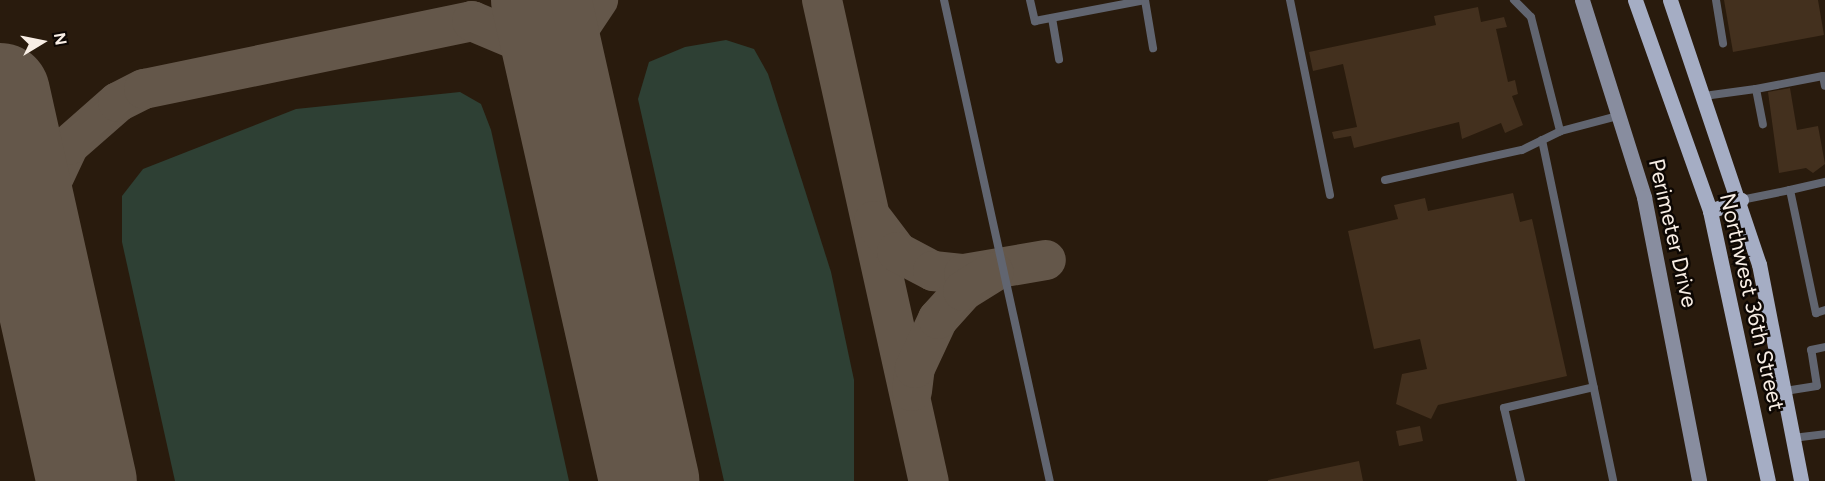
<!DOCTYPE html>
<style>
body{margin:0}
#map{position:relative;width:1825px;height:481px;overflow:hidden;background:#291b0d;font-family:Figtree,sans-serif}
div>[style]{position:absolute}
.green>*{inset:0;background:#2e4034}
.taxiway>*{height:40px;margin:-20px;padding:0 20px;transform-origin:20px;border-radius:20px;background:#64574a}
.runway>*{height:100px;margin:-50px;padding:0 50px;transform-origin:50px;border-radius:50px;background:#64574a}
.building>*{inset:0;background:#43301e}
.lane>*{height:8px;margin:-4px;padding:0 4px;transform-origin:4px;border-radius:4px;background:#616570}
.secondary>*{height:15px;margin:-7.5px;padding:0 7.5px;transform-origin:7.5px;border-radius:7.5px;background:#888d9f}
.primary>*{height:15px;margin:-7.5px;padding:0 7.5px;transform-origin:7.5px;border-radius:7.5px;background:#a5adc4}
span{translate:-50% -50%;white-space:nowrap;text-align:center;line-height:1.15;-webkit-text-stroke:5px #0d0703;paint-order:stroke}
.street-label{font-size:22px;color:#f8eee5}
.north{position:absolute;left:12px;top:12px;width:60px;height:60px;-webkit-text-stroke:4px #0d0703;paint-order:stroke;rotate:80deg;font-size:16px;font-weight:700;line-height:24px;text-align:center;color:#f8eee5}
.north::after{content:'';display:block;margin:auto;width:21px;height:27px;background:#f8eee5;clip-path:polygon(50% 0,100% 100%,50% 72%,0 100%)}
</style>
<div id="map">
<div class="green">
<i style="clip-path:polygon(726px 40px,754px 49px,768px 74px,831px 272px,854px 380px,854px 481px,724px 481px,638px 99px,649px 62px,685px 47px)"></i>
<i style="clip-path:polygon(460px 92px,481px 104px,491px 130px,569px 481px,175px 481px,122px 242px,122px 196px,143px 169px,296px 109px)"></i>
</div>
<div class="taxiway">
<i style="left:822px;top:0;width:493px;rotate:77.5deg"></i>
<i style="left:565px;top:98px;width:50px;rotate:-88.9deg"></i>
<i style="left:566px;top:48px;width:58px;rotate:-56.3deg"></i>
<i style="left:874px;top:221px;width:39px;rotate:53deg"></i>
<i style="left:897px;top:252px;width:41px;rotate:27.8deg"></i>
<i style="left:933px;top:271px;width:31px;rotate:6deg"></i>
<i style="left:964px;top:274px;width:83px;rotate:-9.7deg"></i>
<i style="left:57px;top:350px;width:101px;rotate:-100.3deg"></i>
<i style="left:39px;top:251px;width:55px;rotate:-83.8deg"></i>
<i style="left:45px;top:196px;width:56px;rotate:-64.8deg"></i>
<i style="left:69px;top:145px;width:65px;rotate:-41.3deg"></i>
<i style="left:118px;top:102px;width:29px;rotate:-27deg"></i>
<i style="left:144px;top:89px;width:335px;rotate:-11.7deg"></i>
<i style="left:472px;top:21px;width:62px;rotate:22.8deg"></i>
<i style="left:529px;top:45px;width:39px;rotate:50deg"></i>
<i style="left:554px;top:75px;width:37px;rotate:71deg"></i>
<i style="left:912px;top:391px;width:23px;rotate:-83deg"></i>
<i style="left:915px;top:368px;width:54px;rotate:-64.9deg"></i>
<i style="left:938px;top:319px;width:38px;rotate:-48deg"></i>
<i style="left:963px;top:291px;width:36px;rotate:-32deg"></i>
</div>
<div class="runway">
<i style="left:541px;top:0;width:493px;rotate:77.3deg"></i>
<i style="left:0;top:93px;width:398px;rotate:77.4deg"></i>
</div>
<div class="building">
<i style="clip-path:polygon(1724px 0,1818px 0,1824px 35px,1733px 52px)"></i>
<i style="clip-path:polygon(1478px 7px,1481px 22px,1504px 17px,1507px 27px,1496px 29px,1508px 82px,1515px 80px,1518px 94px,1512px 96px,1523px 125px,1505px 133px,1501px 123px,1462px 139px,1459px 122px,1354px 148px,1351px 136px,1334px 139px,1332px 132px,1357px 127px,1343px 64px,1313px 71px,1309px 52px,1436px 25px,1434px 16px)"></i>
<i style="clip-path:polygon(1790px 88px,1797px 130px,1818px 126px,1825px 164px,1813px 173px,1806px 168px,1779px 173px,1768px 92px)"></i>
<i style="clip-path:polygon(1513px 193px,1520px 222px,1532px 219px,1567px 376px,1438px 405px,1431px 419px,1396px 404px,1402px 374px,1427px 369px,1420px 339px,1374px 349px,1348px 231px,1398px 219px,1394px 205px,1425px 198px,1428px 211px)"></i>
<i style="clip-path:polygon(1420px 426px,1423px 441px,1399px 446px,1396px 431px)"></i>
<i style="clip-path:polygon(1359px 461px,1363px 481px,1268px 481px,1268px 480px)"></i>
</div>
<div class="lane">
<i style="left:944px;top:0;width:493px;rotate:77.6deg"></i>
<i style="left:1030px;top:0;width:22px;rotate:77deg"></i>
<i style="left:1035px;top:21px;width:112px;rotate:-10.8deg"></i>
<i style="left:1145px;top:0;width:49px;rotate:80.5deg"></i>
<i style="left:1290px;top:0;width:199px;rotate:78.4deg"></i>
<i style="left:1514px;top:0;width:24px;rotate:45deg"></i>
<i style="left:1531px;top:17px;width:118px;rotate:75.7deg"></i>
<i style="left:1716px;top:0;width:44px;rotate:80.8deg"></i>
<i style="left:1052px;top:18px;width:42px;rotate:80.3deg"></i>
<i style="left:1756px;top:89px;width:68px;rotate:-11deg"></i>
<i style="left:1823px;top:76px;width:10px;rotate:79deg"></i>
<i style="left:1704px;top:96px;width:52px;rotate:-7.7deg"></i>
<i style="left:1756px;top:89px;width:36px;rotate:79deg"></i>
<i style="left:1542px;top:140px;width:348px;rotate:78.2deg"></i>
<i style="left:1385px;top:180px;width:140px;rotate:-12.4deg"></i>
<i style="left:1522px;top:150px;width:43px;rotate:-26deg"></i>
<i style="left:1561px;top:131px;width:62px;rotate:-14.9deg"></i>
<i style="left:1790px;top:190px;width:36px;rotate:-13deg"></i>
<i style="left:1741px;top:200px;width:50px;rotate:-11.5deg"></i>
<i style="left:1790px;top:190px;width:126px;rotate:78.1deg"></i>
<i style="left:1816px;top:313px;width:9px;rotate:-18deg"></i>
<i style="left:1785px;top:391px;width:32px;rotate:-9deg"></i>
<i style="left:1817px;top:386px;width:36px;rotate:-99deg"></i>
<i style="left:1811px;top:350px;width:14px;rotate:-12deg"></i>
<i style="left:1793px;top:438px;width:32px;rotate:-7deg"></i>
<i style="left:1521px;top:481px;width:75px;rotate:-103.1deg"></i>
<i style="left:1504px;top:408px;width:92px;rotate:-13.1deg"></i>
</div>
<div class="secondary">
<i style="left:1582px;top:0;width:207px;rotate:72.5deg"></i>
<i style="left:1644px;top:197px;width:289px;rotate:79deg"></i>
</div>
<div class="primary">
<i style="left:1635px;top:0;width:224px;rotate:70.4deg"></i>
<i style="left:1710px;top:211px;width:276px;rotate:77.9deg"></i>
<i style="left:1670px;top:0;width:279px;rotate:71.4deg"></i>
<i style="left:1759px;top:264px;width:221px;rotate:79deg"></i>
<i style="left:1710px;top:211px;width:33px;rotate:-20deg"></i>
</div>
<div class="street-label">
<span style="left:1673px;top:233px;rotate:77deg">Perimeter Drive</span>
<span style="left:1752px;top:302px;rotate:77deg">Northwest 36th Street</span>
</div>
<div class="north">N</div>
</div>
